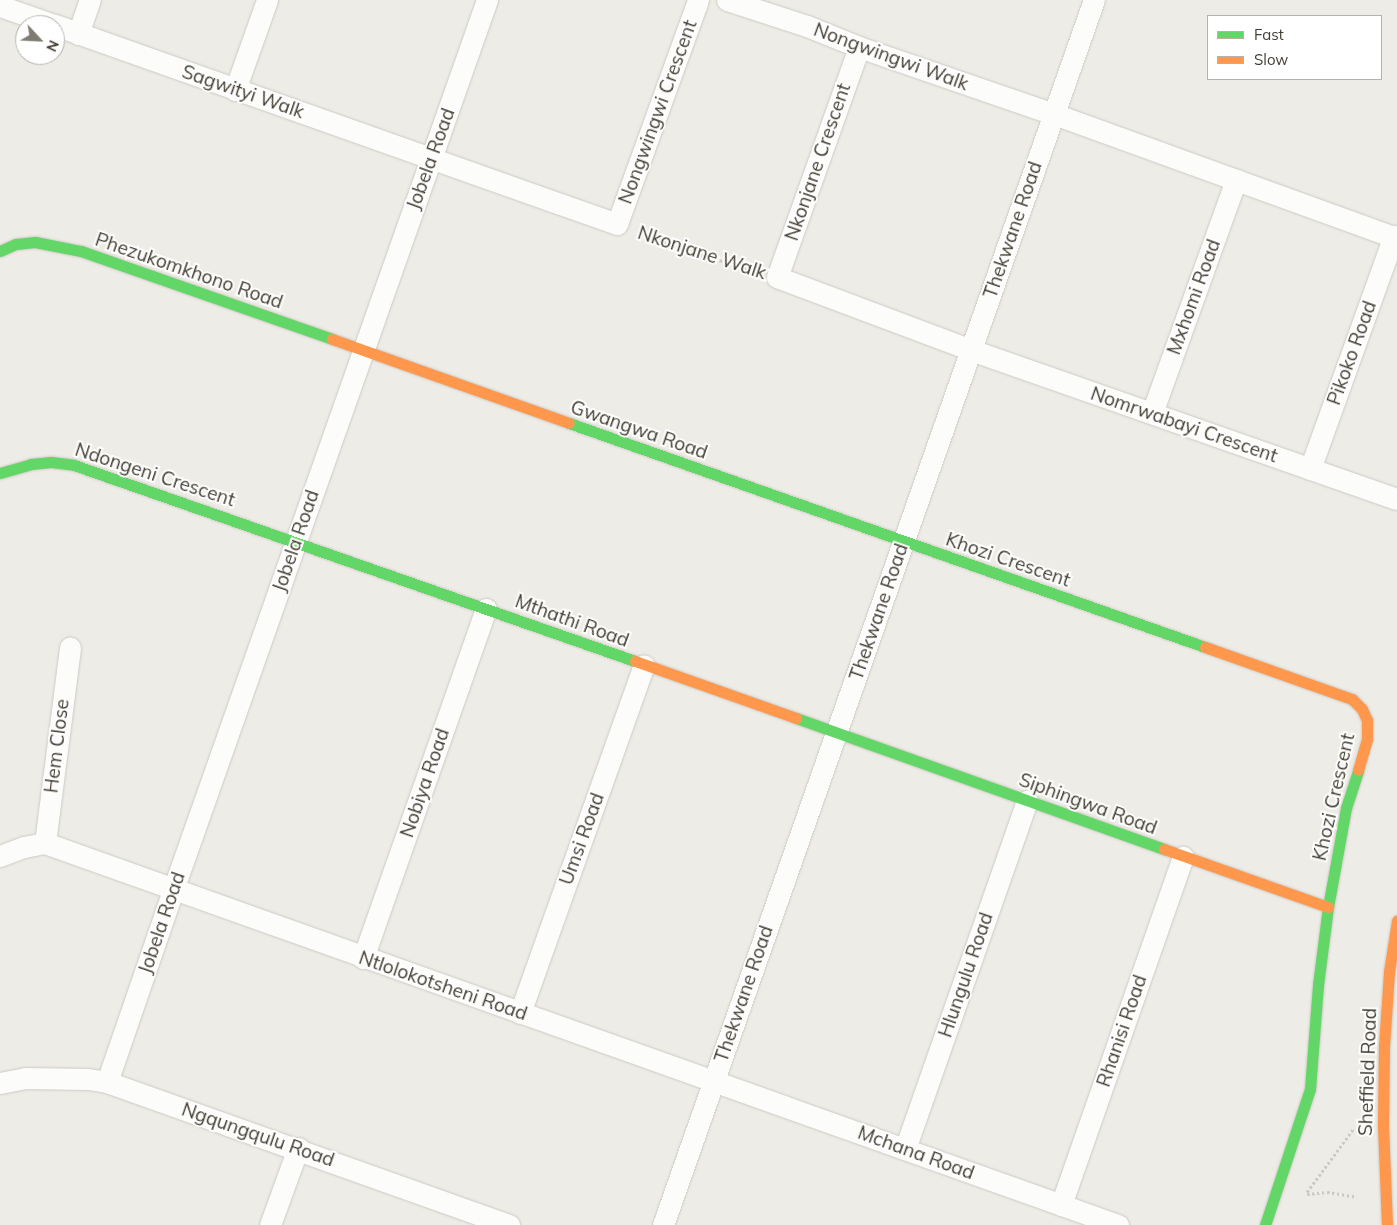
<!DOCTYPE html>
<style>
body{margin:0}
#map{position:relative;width:1397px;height:1225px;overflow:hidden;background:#eeece6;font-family:Mulish,sans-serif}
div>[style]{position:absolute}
.path>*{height:3px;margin-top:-1.5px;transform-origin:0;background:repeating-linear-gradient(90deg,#cccac5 0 2.5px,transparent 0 5px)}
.roads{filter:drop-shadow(0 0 1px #cccac4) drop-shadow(0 0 1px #cccac4)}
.street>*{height:21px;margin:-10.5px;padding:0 10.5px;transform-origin:10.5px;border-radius:10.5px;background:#fcfcfb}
.fast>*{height:11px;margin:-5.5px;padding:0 5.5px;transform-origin:5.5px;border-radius:5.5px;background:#63d668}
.slow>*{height:11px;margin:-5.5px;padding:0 5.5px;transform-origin:5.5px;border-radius:5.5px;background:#ff974d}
span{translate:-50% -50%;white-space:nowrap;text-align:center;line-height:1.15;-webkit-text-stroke:4px #fff;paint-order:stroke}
.street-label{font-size:19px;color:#433e33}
.legend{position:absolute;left:1207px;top:15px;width:175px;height:65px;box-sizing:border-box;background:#fff;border:1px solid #b4b2ad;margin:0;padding:6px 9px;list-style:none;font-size:15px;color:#433e33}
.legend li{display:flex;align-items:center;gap:10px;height:25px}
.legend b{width:25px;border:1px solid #b4b2ad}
.north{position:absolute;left:15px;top:15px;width:50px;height:50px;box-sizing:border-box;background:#fff;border:1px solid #b4b2ad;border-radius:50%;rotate:115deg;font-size:14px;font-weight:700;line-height:20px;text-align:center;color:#433e33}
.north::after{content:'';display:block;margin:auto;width:18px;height:22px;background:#7f7b72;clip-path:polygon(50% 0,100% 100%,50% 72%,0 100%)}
</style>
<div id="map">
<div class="path">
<i style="left:640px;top:233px;width:49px;rotate:20.3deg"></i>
<i style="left:686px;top:250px;width:72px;rotate:16.9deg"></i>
<i style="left:1307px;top:1192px;width:79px;rotate:-53.7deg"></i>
<i style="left:1307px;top:1194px;width:20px;rotate:-6deg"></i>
<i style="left:1327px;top:1192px;width:30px;rotate:9deg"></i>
</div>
<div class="roads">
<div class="street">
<i style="left:727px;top:0;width:84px;rotate:18deg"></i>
<i style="left:807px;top:26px;width:56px;rotate:22deg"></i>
<i style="left:859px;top:47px;width:206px;rotate:19deg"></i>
<i style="left:1054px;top:114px;width:365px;rotate:19.9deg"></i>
<i style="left:0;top:6px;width:57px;rotate:19.4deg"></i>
<i style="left:55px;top:25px;width:596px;rotate:19.5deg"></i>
<i style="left:617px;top:224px;width:238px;rotate:-70.1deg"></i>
<i style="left:78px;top:34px;width:36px;rotate:-71deg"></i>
<i style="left:859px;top:47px;width:244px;rotate:109.6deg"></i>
<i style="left:777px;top:277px;width:207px;rotate:20.6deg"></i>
<i style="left:971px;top:350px;width:451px;rotate:19.3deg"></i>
<i style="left:235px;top:90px;width:96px;rotate:-70.4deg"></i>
<i style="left:1152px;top:413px;width:248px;rotate:-70.2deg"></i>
<i style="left:1310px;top:469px;width:248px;rotate:-70.2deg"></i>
<i style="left:45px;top:843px;width:197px;rotate:-82.7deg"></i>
<i style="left:0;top:856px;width:26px;rotate:-21deg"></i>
<i style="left:24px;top:847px;width:21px;rotate:-11deg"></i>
<i style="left:45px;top:843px;width:1139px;rotate:19.6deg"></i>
<i style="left:363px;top:958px;width:370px;rotate:-70.6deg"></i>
<i style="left:520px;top:1013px;width:369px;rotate:-70.4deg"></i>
<i style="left:107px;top:1082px;width:203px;rotate:-71deg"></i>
<i style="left:173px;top:890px;width:944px;rotate:-70.57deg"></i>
<i style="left:0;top:1083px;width:26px;rotate:-11deg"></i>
<i style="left:26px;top:1078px;width:62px;rotate:0.9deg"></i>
<i style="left:88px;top:1079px;width:19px;rotate:9deg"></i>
<i style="left:107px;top:1082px;width:427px;rotate:19.6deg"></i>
<i style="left:905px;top:1149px;width:369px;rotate:-70.7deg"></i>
<i style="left:1061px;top:1205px;width:369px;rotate:-70.7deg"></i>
<i style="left:270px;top:1225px;width:82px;rotate:-70deg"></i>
<i style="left:663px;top:1225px;width:1299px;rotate:-70.62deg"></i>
</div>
<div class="fast">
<i style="left:0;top:251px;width:17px;rotate:-24deg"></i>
<i style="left:16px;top:244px;width:19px;rotate:-6deg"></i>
<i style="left:35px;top:242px;width:47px;rotate:11.1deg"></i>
<i style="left:81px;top:251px;width:266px;rotate:19.3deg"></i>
<i style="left:569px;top:423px;width:674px;rotate:19.4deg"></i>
<i style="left:0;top:473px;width:32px;rotate:-16deg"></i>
<i style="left:31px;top:464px;width:20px;rotate:-6deg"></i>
<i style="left:51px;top:462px;width:23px;rotate:7deg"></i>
<i style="left:74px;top:465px;width:594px;rotate:19.26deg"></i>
<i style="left:796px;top:718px;width:391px;rotate:19.6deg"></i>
<i style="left:1265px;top:1225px;width:143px;rotate:-71.7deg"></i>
<i style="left:1310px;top:1089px;width:104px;rotate:-85.6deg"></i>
<i style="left:1318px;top:985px;width:79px;rotate:-82.7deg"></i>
<i style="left:1328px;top:907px;width:101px;rotate:-79.7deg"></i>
<i style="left:1346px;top:808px;width:40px;rotate:-72deg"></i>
</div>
<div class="slow">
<i style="left:332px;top:339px;width:251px;rotate:19.5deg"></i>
<i style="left:1205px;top:647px;width:156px;rotate:19.5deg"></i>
<i style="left:1352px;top:699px;width:14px;rotate:45deg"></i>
<i style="left:1362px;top:709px;width:12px;rotate:66deg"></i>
<i style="left:1367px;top:720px;width:19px;rotate:90deg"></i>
<i style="left:1367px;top:739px;width:32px;rotate:106deg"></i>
<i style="left:635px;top:661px;width:171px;rotate:19.5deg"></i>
<i style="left:1164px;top:849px;width:174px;rotate:19.5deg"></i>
<i style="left:1387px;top:1225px;width:99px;rotate:-92.3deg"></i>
<i style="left:1383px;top:1126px;width:80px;rotate:-89.3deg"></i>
<i style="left:1384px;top:1046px;width:74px;rotate:-86.1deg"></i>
<i style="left:1389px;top:972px;width:52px;rotate:-81.1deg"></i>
</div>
</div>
<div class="street-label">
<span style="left:891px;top:57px;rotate:20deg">Nongwingwi Walk</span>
<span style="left:243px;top:92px;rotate:19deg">Sagwityi Walk</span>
<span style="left:658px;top:112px;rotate:-70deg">Nongwingwi Crescent</span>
<span style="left:431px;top:159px;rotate:-70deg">Jobela Road</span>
<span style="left:818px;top:162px;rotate:-71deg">Nkonjane Crescent</span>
<span style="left:1013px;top:230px;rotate:-71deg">Thekwane Road</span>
<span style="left:702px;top:253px;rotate:18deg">Nkonjane Walk</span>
<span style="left:189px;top:271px;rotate:19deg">Phezukomkhono Road</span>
<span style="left:1194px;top:297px;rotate:-70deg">Mxhomi Road</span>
<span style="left:1352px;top:353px;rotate:-70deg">Pikoko Road</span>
<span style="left:1184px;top:425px;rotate:19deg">Nomrwabayi Crescent</span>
<span style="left:639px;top:430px;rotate:19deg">Gwangwa Road</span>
<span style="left:155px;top:475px;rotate:18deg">Ndongeni Crescent</span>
<span style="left:296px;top:541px;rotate:-71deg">Jobela Road</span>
<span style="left:1008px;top:560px;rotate:19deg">Khozi Crescent</span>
<span style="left:879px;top:612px;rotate:-71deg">Thekwane Road</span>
<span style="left:572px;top:621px;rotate:20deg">Mthathi Road</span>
<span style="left:57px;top:746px;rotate:-83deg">Hem Close</span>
<span style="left:425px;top:783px;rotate:-71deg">Nobiya Road</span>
<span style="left:1334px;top:797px;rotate:-77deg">Khozi Crescent</span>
<span style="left:1088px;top:804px;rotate:20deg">Siphingwa Road</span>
<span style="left:582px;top:839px;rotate:-70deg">Umsi Road</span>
<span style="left:162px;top:923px;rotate:-71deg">Jobela Road</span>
<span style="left:966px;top:975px;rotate:-71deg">Hlungulu Road</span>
<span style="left:443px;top:986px;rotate:19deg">Ntlolokotsheni Road</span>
<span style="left:744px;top:994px;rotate:-71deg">Thekwane Road</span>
<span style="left:1122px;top:1031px;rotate:-71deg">Rhanisi Road</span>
<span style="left:1368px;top:1072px;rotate:-88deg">Sheffield Road</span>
<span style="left:258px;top:1135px;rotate:19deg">Ngqungqulu Road</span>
<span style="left:916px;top:1153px;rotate:20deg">Mchana Road</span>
</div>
<ul class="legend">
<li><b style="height:6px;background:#63d668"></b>Fast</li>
<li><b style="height:6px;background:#ff974d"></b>Slow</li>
</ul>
<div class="north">N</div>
</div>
